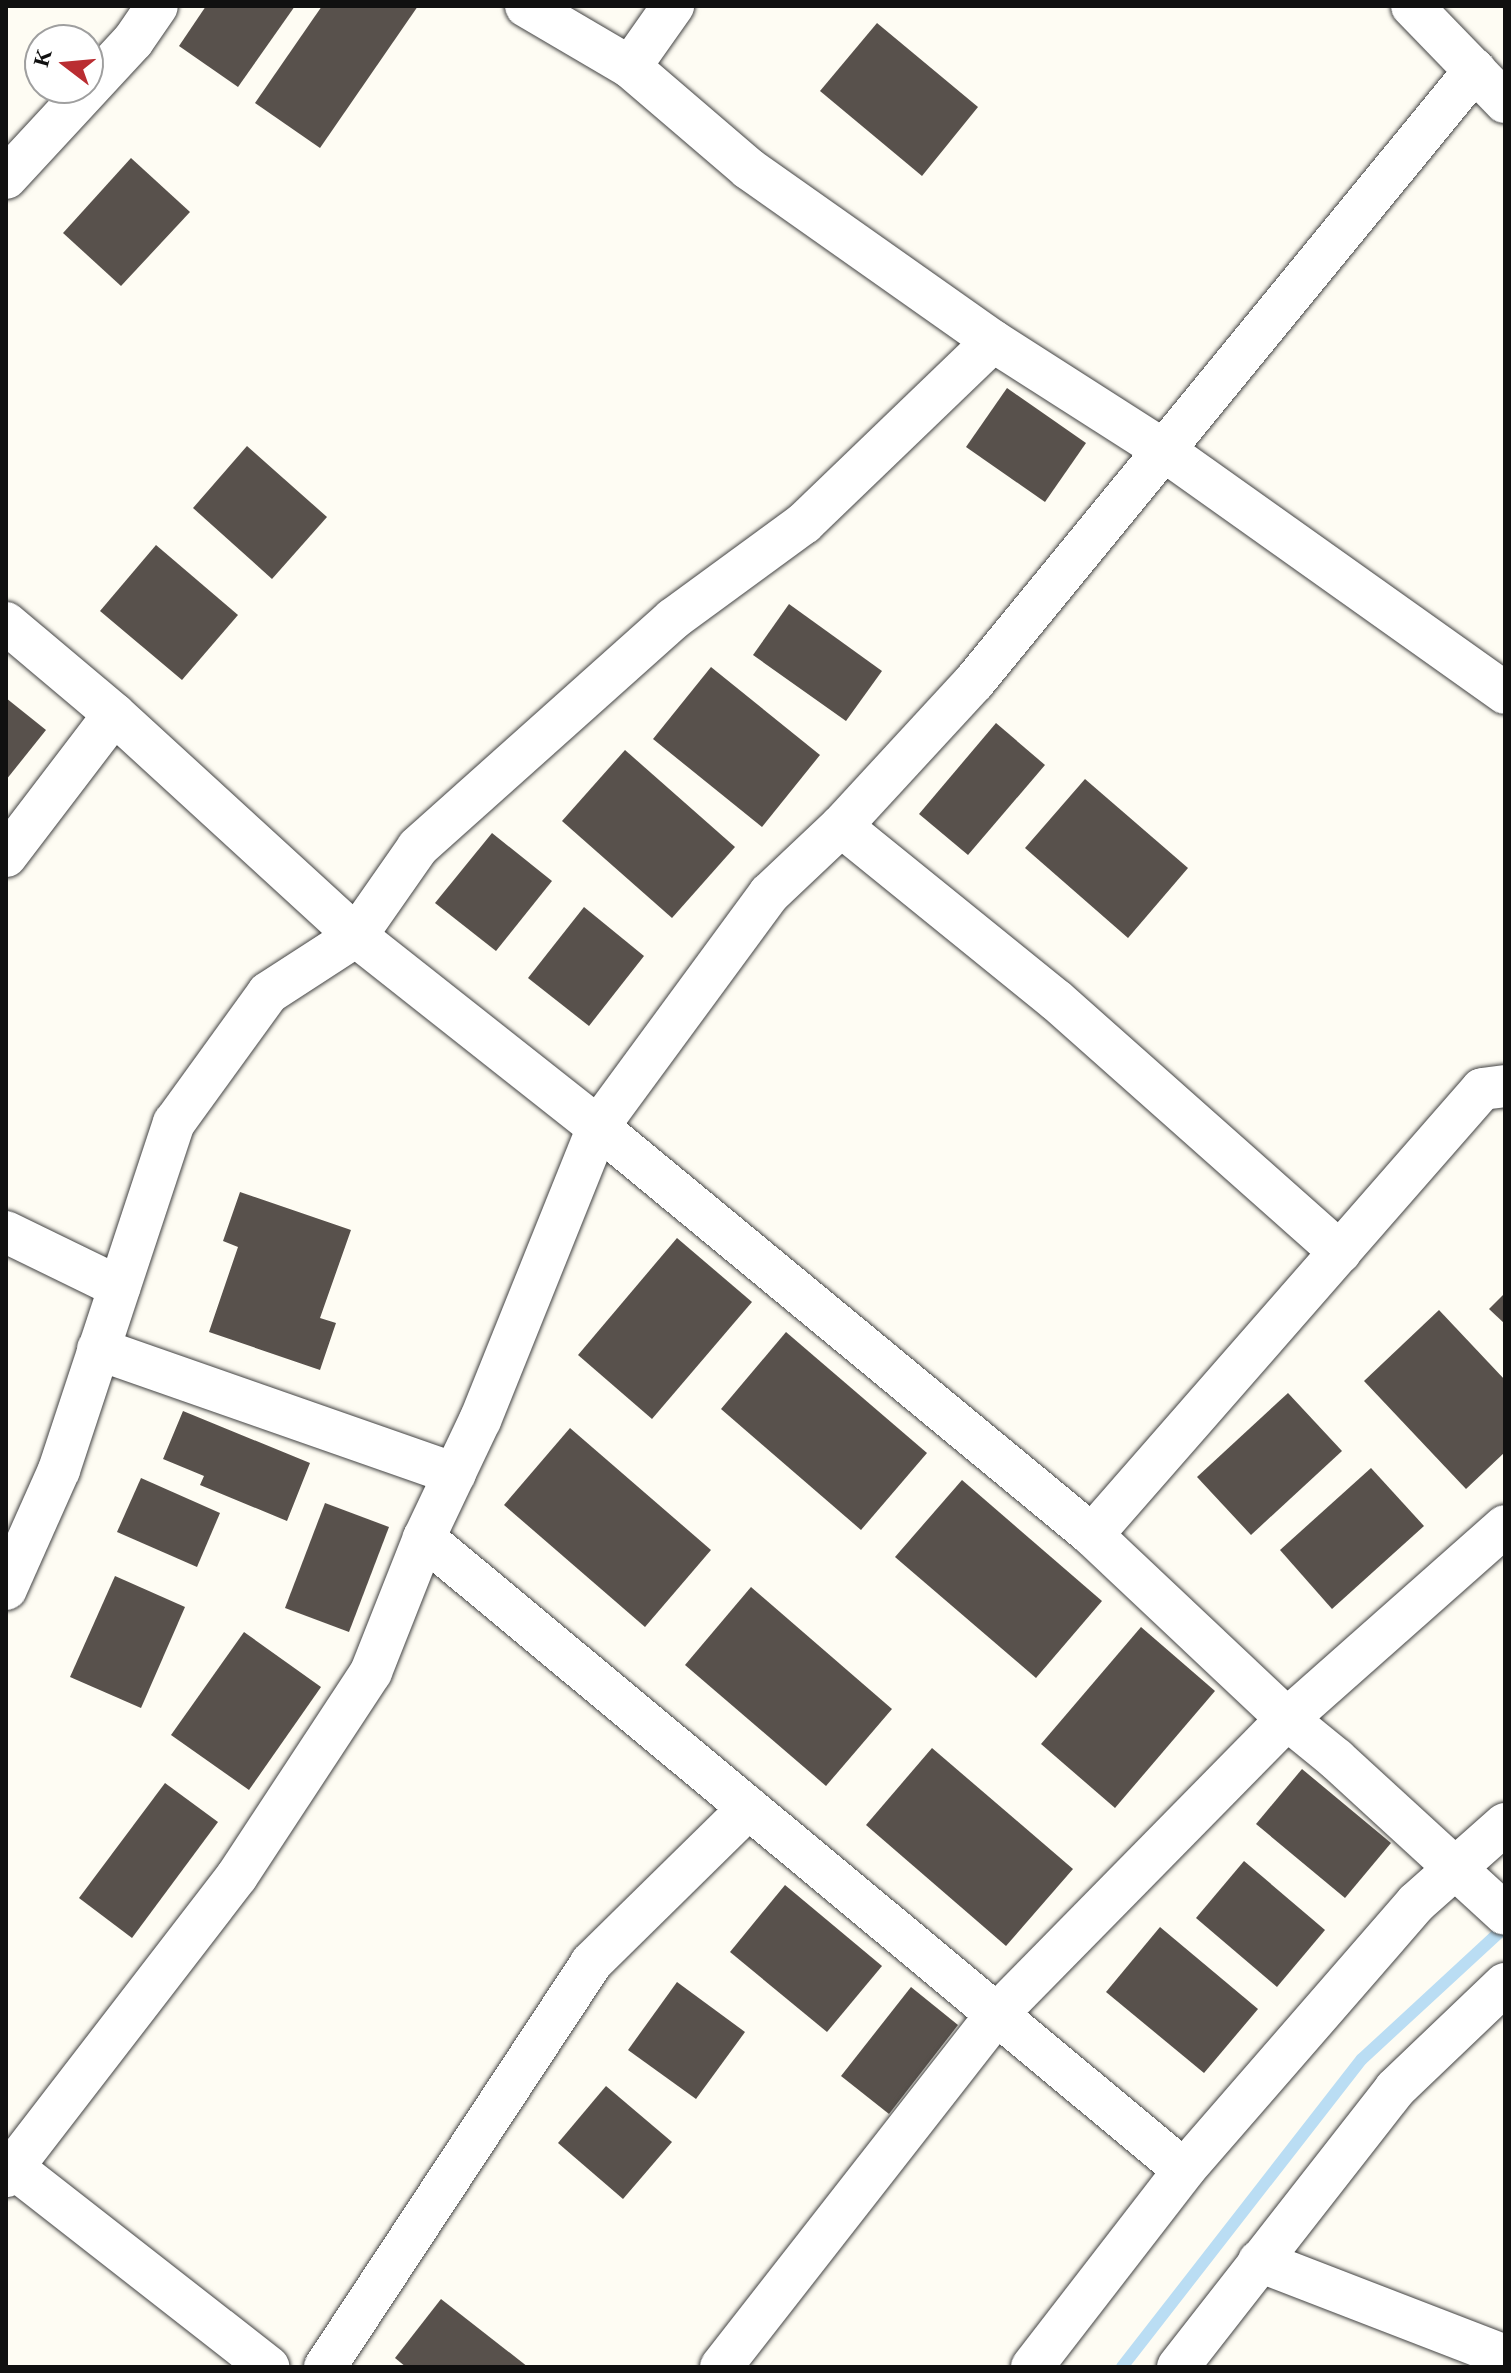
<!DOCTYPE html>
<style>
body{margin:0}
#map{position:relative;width:1511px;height:2373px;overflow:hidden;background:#fefcf3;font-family:"Times New Roman",serif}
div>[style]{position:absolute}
.stream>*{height:12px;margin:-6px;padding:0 6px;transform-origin:6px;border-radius:6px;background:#baddf3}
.building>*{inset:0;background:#58514c}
.roads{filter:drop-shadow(0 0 2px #434343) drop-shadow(0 0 2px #434343)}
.street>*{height:42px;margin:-21px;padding:0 21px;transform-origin:21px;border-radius:21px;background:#fff}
span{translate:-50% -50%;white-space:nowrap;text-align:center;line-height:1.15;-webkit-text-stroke:8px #fff;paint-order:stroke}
.frame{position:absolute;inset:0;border:8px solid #101010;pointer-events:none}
.north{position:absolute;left:24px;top:24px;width:80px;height:80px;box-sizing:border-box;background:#fff;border:2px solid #9f9f9f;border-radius:50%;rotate:286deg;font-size:22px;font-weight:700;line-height:32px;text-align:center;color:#101010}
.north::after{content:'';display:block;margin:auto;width:28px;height:36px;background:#ba2d32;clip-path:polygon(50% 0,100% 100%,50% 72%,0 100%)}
</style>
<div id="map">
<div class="stream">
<i style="left:1122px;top:2367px;width:390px;rotate:-52.1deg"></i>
<i style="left:1362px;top:2059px;width:195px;rotate:-42.7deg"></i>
</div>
<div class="building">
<i style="clip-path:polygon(206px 6px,295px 6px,238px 87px,179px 46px)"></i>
<i style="clip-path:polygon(322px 6px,418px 6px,320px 148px,255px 103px)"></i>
<i style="clip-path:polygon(877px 23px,978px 107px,922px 176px,820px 91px)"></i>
<i style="clip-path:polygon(131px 158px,190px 212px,121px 286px,63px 233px)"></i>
<i style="clip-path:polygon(1007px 388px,1086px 443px,1045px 502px,966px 447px)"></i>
<i style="clip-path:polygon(247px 446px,327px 517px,272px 579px,193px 508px)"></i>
<i style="clip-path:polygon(156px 545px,238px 615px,182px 680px,100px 611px)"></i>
<i style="clip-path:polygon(789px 604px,882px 671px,846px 721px,753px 655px)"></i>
<i style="clip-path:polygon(711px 667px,820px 755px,762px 827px,653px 739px)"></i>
<i style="clip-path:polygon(6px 698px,46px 730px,6px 780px)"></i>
<i style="clip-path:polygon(996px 723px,1045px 765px,968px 855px,919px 814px)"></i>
<i style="clip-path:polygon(625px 750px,735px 847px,672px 918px,562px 821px)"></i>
<i style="clip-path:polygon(1085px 779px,1188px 868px,1128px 938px,1025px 848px)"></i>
<i style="clip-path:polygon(492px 833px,552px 881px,496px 951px,435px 903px)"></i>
<i style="clip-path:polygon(584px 907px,644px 956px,589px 1026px,528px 978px)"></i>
<i style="clip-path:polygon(240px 1192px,351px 1230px,320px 1318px,336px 1323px,320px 1370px,209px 1332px,238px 1247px,223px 1241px)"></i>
<i style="clip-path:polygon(677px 1238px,752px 1302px,652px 1419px,578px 1355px)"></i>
<i style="clip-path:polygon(1505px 1293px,1505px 1324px,1489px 1309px)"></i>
<i style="clip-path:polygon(1439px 1310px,1505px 1380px,1505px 1452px,1466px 1489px,1364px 1381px)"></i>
<i style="clip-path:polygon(786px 1332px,927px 1453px,861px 1530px,721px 1409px)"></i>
<i style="clip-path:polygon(1288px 1393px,1342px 1451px,1251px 1535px,1197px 1477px)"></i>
<i style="clip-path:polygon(183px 1411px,310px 1463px,287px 1521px,200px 1485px,204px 1476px,163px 1459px)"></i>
<i style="clip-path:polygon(570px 1428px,711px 1550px,645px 1627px,504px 1505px)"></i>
<i style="clip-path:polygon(1371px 1468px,1424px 1526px,1332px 1609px,1280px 1550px)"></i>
<i style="clip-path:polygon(141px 1478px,220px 1513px,197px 1567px,117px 1532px)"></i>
<i style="clip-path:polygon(962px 1480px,1102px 1601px,1036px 1678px,895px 1557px)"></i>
<i style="clip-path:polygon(325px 1503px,389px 1527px,349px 1632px,285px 1608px)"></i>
<i style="clip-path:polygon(115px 1576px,185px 1607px,141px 1708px,70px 1677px)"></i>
<i style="clip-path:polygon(751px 1587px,892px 1709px,826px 1786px,685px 1665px)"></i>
<i style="clip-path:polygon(1141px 1627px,1215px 1691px,1115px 1808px,1041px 1744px)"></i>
<i style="clip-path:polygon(244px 1632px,321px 1687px,249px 1790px,171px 1735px)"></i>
<i style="clip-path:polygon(932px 1748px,1073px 1869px,1006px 1946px,866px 1825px)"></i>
<i style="clip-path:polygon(1302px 1769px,1391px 1843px,1345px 1898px,1256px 1824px)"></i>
<i style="clip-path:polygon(165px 1783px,218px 1822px,132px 1938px,79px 1898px)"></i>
<i style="clip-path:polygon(1244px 1861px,1325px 1930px,1277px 1987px,1196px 1918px)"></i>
<i style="clip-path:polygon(785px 1885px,882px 1966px,827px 2032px,730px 1952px)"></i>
<i style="clip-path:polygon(1160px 1927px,1258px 2009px,1204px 2073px,1106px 1992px)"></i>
<i style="clip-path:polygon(677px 1982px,745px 2032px,696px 2099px,628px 2050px)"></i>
<i style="clip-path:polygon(911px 1987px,958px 2025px,889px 2114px,841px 2076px)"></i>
<i style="clip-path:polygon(606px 2086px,672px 2142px,623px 2199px,558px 2143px)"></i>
<i style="clip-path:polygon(441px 2299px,528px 2367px,406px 2367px,395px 2358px)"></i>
</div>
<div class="roads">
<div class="street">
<i style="left:526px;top:6px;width:121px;rotate:30.4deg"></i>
<i style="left:630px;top:67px;width:157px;rotate:40.6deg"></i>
<i style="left:749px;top:169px;width:299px;rotate:35.2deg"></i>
<i style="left:993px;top:341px;width:201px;rotate:32.6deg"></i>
<i style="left:1162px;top:449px;width:421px;rotate:35.4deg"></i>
<i style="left:1412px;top:6px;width:134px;rotate:45.9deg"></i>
<i style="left:630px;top:67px;width:75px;rotate:-54.8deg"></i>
<i style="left:1475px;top:70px;width:791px;rotate:129.3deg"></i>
<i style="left:974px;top:682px;width:196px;rotate:132.7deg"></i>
<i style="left:841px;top:826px;width:99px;rotate:136.6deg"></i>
<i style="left:769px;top:894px;width:289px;rotate:126.3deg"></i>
<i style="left:598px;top:1127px;width:641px;rotate:39.55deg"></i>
<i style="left:1092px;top:1535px;width:268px;rotate:43.3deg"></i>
<i style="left:1287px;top:1719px;width:63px;rotate:39.2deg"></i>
<i style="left:1336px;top:1759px;width:229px;rotate:42.5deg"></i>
<i style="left:6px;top:178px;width:187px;rotate:-47.2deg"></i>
<i style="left:133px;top:41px;width:42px;rotate:-55.6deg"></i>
<i style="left:6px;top:623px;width:141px;rotate:40.1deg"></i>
<i style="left:114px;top:714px;width:328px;rotate:42.5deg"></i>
<i style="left:356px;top:936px;width:308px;rotate:38.3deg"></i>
<i style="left:598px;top:1127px;width:316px;rotate:111.9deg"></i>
<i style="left:480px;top:1420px;width:131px;rotate:115.4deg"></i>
<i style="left:424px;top:1538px;width:144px;rotate:111.6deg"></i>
<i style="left:371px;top:1672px;width:244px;rotate:123.3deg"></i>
<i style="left:237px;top:1876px;width:379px;rotate:127.6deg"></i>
<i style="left:841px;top:826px;width:277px;rotate:39deg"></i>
<i style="left:1056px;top:1000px;width:380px;rotate:41.6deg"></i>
<i style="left:6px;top:856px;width:178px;rotate:-52.7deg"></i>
<i style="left:6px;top:1232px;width:126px;rotate:26deg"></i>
<i style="left:98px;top:1349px;width:378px;rotate:19.3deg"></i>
<i style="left:1092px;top:1535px;width:592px;rotate:-48.83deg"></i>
<i style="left:1482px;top:1089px;width:23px;rotate:-7deg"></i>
<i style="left:424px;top:1538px;width:988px;rotate:39.75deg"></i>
<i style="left:6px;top:1589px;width:130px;rotate:-66deg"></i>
<i style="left:59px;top:1470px;width:366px;rotate:-71.7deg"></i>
<i style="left:174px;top:1123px;width:160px;rotate:-54.1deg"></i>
<i style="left:268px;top:993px;width:105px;rotate:-32.9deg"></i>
<i style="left:356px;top:936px;width:108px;rotate:-55.1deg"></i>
<i style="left:418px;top:847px;width:342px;rotate:-41.8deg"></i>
<i style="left:673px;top:619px;width:162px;rotate:-36.2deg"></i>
<i style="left:804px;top:523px;width:262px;rotate:-43.9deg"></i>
<i style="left:6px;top:2162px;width:333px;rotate:38deg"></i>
<i style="left:1259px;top:2261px;width:264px;rotate:21.1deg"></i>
<i style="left:325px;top:2367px;width:484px;rotate:-56.6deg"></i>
<i style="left:591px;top:1963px;width:221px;rotate:-44.5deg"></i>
<i style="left:721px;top:2367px;width:448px;rotate:-52deg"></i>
<i style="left:997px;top:2014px;width:414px;rotate:-45.5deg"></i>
<i style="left:1287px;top:1719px;width:291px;rotate:-41.5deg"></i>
<i style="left:1032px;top:2367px;width:249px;rotate:-52.3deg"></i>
<i style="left:1184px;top:2170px;width:354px;rotate:-49deg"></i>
<i style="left:1416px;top:1903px;width:119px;rotate:-41.6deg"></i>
<i style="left:1178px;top:2367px;width:353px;rotate:-52deg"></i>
<i style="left:1395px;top:2089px;width:152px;rotate:-43.7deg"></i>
</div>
</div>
<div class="frame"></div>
<div class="north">K</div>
</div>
